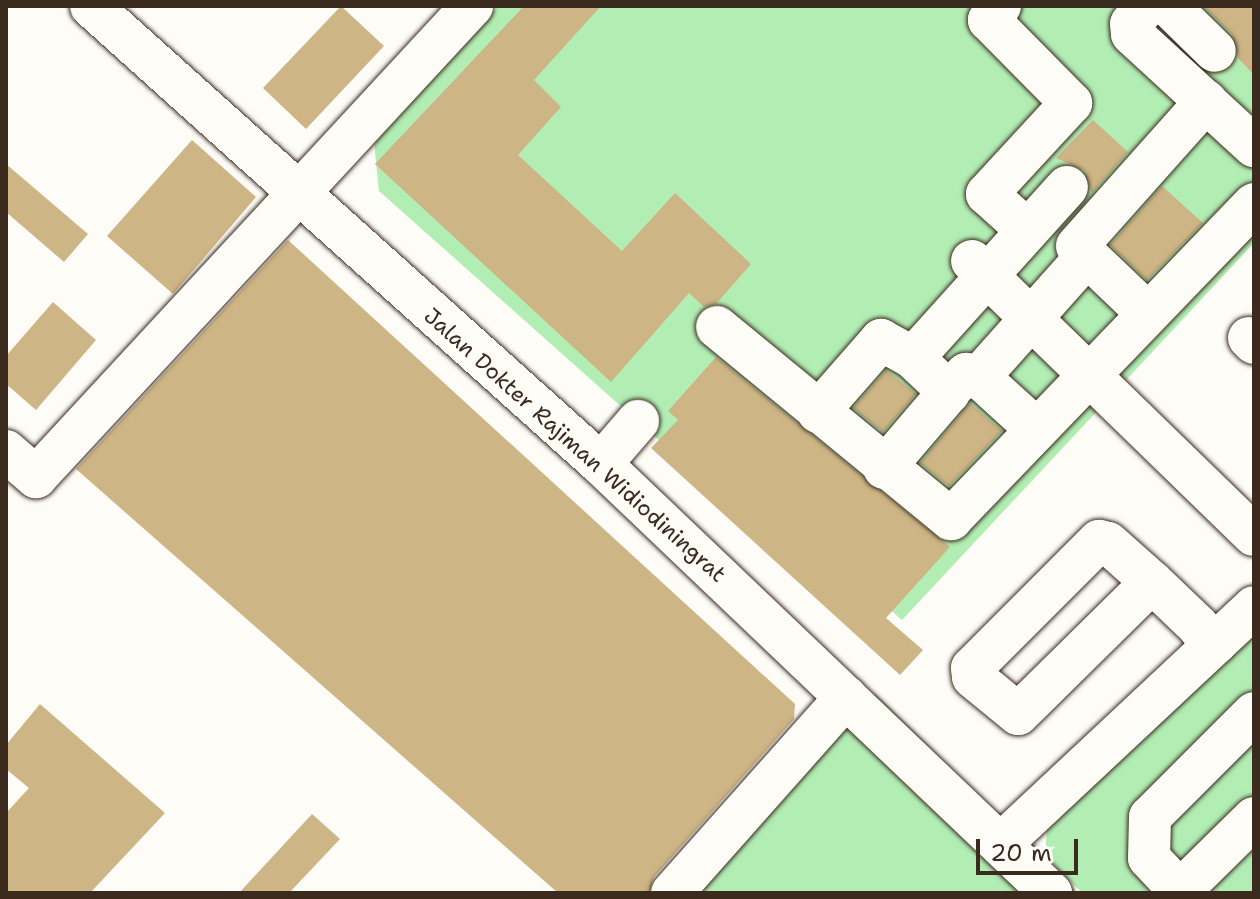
<!DOCTYPE html>
<style>
body{margin:0}
#map{position:relative;width:1260px;height:899px;overflow:hidden;background:#fdfcf7;font-family:"Shantell Sans",sans-serif}
div>[style]{position:absolute}
.green>*{inset:0;background:#b2eeb4}
.building>*{inset:0;background:#ceb585}
.roads{filter:drop-shadow(0 0 2px #3b2a1e) drop-shadow(0 0 2px #3b2a1e)}
.minor>*{height:42px;margin:-21px;padding:0 21px;transform-origin:21px;border-radius:21px;background:#fdfcf7}
span{translate:-50% -50%;white-space:nowrap;text-align:center;line-height:1.15;-webkit-text-stroke:6px #fdfcf7;paint-order:stroke}
.street-label{font-size:22px;color:#3b2a1e}
.frame{position:absolute;inset:0;border:8px solid #3b2a1e;pointer-events:none}
.scale{position:absolute;left:976px;top:839px;width:102px;height:36px;box-sizing:border-box;border:4px solid #3b2a1e;border-top:0;padding-left:10px;font-size:24px;line-height:28px;white-space:nowrap;color:#3b2a1e;-webkit-text-stroke:6px #fdfcf7;paint-order:stroke}
</style>
<div id="map">
<div class="green">
<i style="clip-path:polygon(499px 6px,1254px 6px,1254px 243px,902px 620px,678px 421px,660px 441px,379px 191px,374px 142px)"></i>
<i style="clip-path:polygon(1254px 633px,1254px 893px,1082px 893px,1045px 856px,1047px 829px)"></i>
<i style="clip-path:polygon(875px 693px,1078px 893px,695px 893px)"></i>
</div>
<div class="building">
<i style="clip-path:polygon(341px 6px,384px 46px,306px 129px,263px 88px)"></i>
<i style="clip-path:polygon(524px 6px,601px 6px,534px 80px,561px 107px,518px 155px,622px 251px,675px 193px,751px 264px,716px 304px,704px 307px,689px 293px,611px 382px,375px 164px)"></i>
<i style="clip-path:polygon(1203px 6px,1254px 6px,1254px 75px,1238px 58px,1232px 34px)"></i>
<i style="clip-path:polygon(1093px 120px,1128px 152px,1092px 193px,1084px 170px,1056px 158px)"></i>
<i style="clip-path:polygon(192px 140px,256px 197px,173px 294px,107px 236px)"></i>
<i style="clip-path:polygon(6px 164px,88px 234px,64px 262px,6px 212px)"></i>
<i style="clip-path:polygon(1162px 186px,1203px 223px,1147px 280px,1110px 245px)"></i>
<i style="clip-path:polygon(288px 240px,795px 704px,794px 719px,654px 877px,649px 893px,558px 893px,76px 469px)"></i>
<i style="clip-path:polygon(53px 302px,96px 340px,36px 410px,6px 384px,6px 356px)"></i>
<i style="clip-path:polygon(716px 357px,950px 547px,886px 618px,923px 650px,900px 675px,651px 448px,678px 420px,668px 411px)"></i>
<i style="clip-path:polygon(886px 370px,916px 394px,883px 432px,853px 408px)"></i>
<i style="clip-path:polygon(970px 403px,1002px 431px,949px 486px,920px 463px)"></i>
<i style="clip-path:polygon(40px 704px,165px 813px,90px 893px,6px 893px,6px 813px,29px 788px,6px 769px,6px 745px)"></i>
<i style="clip-path:polygon(312px 814px,340px 839px,289px 893px,239px 893px)"></i>
</div>
<div class="roads">
<div class="minor">
<i style="left:91px;top:6px;width:685px;rotate:41.93deg"></i>
<i style="left:601px;top:464px;width:622px;rotate:43.63deg"></i>
<i style="left:1000px;top:6px;width:18px;rotate:128deg"></i>
<i style="left:989px;top:20px;width:117px;rotate:45.3deg"></i>
<i style="left:1071px;top:103px;width:124px;rotate:132.7deg"></i>
<i style="left:987px;top:194px;width:54px;rotate:42deg"></i>
<i style="left:1146px;top:6px;width:23px;rotate:130deg"></i>
<i style="left:1131px;top:24px;width:10px;rotate:84deg"></i>
<i style="left:1132px;top:34px;width:166px;rotate:42.6deg"></i>
<i style="left:1169px;top:6px;width:64px;rotate:44.4deg"></i>
<i style="left:972px;top:261px;width:393px;rotate:44.2deg"></i>
<i style="left:1146px;top:312px;width:95px;rotate:-136.3deg"></i>
<i style="left:1077px;top:246px;width:194px;rotate:-48.3deg"></i>
<i style="left:717px;top:327px;width:303px;rotate:39.4deg"></i>
<i style="left:951px;top:519px;width:437px;rotate:-46.1deg"></i>
<i style="left:1249px;top:338px;width:7px;rotate:45deg"></i>
<i style="left:913px;top:358px;width:230px;rotate:-48deg"></i>
<i style="left:979px;top:377px;width:161px;rotate:-48.3deg"></i>
<i style="left:957px;top:383px;width:13px;rotate:-45deg"></i>
<i style="left:966px;top:374px;width:13px;rotate:13deg"></i>
<i style="left:979px;top:377px;width:76px;rotate:42.3deg"></i>
<i style="left:818px;top:412px;width:96px;rotate:-48.8deg"></i>
<i style="left:881px;top:340px;width:37px;rotate:29deg"></i>
<i style="left:913px;top:358px;width:50px;rotate:43.4deg"></i>
<i style="left:949px;top:392px;width:100px;rotate:130.5deg"></i>
<i style="left:6px;top:451px;width:40px;rotate:41deg"></i>
<i style="left:36px;top:477px;width:642px;rotate:-47.21deg"></i>
<i style="left:601px;top:464px;width:57px;rotate:-49.3deg"></i>
<i style="left:1152px;top:582px;width:188px;rotate:135.4deg"></i>
<i style="left:1018px;top:714px;width:58px;rotate:-140.6deg"></i>
<i style="left:973px;top:677px;width:9px;rotate:-96deg"></i>
<i style="left:972px;top:668px;width:180px;rotate:-45deg"></i>
<i style="left:1099px;top:541px;width:9px;rotate:13deg"></i>
<i style="left:1108px;top:543px;width:59px;rotate:41.6deg"></i>
<i style="left:1152px;top:582px;width:64px;rotate:43.7deg"></i>
<i style="left:1198px;top:626px;width:19px;rotate:55deg"></i>
<i style="left:1209px;top:642px;width:7px;rotate:8deg"></i>
<i style="left:1002px;top:843px;width:345px;rotate:-43.1deg"></i>
<i style="left:1180px;top:891px;width:104px;rotate:-44.6deg"></i>
<i style="left:672px;top:893px;width:262px;rotate:-48.4deg"></i>
<i style="left:1182px;top:893px;width:48px;rotate:-133.3deg"></i>
<i style="left:1149px;top:858px;width:41px;rotate:-88.6deg"></i>
<i style="left:1150px;top:817px;width:147px;rotate:-45deg"></i>
</div>
</div>
<div class="street-label">
<span style="left:575px;top:445px;rotate:42deg">Jalan Dokter Rajiman Widiodiningrat</span>
</div>
<div class="frame"></div>
<div class="scale">20 m</div>
</div>
